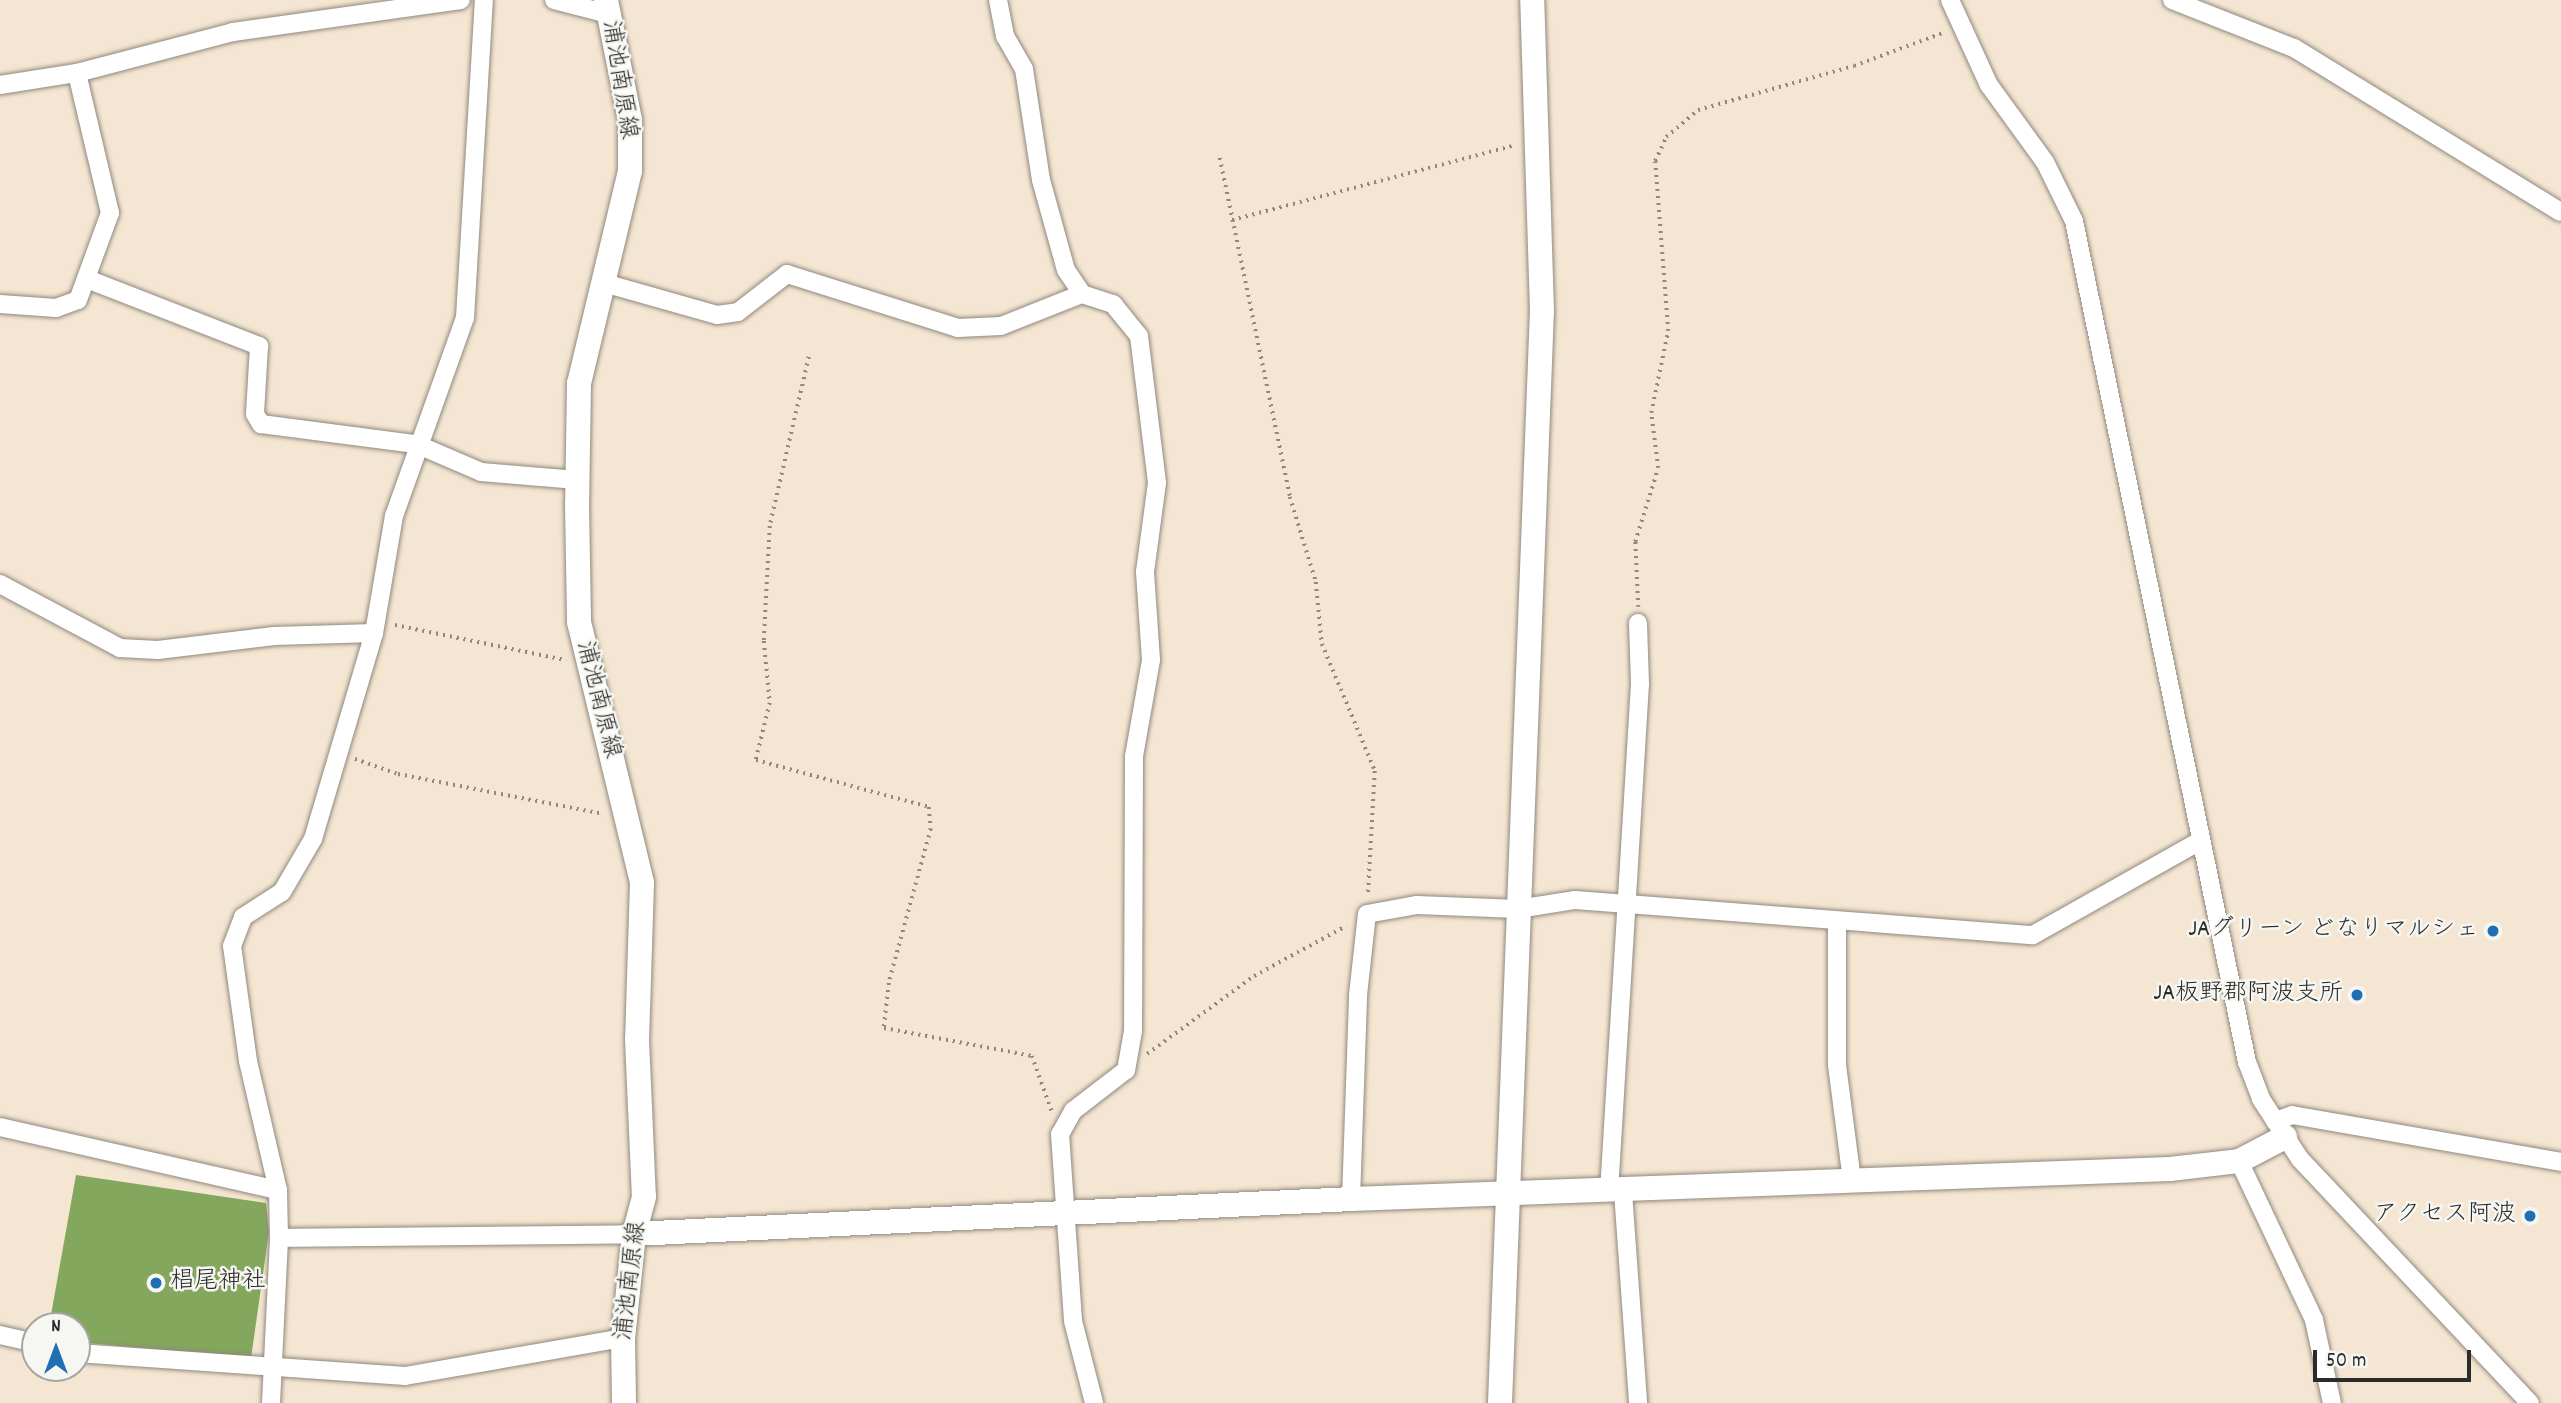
<!DOCTYPE html>
<meta charset="utf-8">
<style>
body{margin:0}
#map{position:relative;width:2561px;height:1403px;overflow:hidden;background:#f4e6d2;font-family:Dekko,"Klee One",sans-serif}
div>[style]{position:absolute}
.forest>*{inset:0;background:#83a75c}
.path>*{height:3.5px;margin-top:-1.75px;transform-origin:0;background:repeating-linear-gradient(90deg,#90887e 0 2px,transparent 0 7px)}
.roads{filter:drop-shadow(0 0 2px #90887e) drop-shadow(0 0 2px #90887e)}
.street>*{height:18px;margin:-9px;padding:0 9px;transform-origin:9px;border-radius:9px;background:#fff}
.secondary>*{height:24px;margin:-12px;padding:0 12px;transform-origin:12px;border-radius:12px;background:#fff}
.dots>*{width:19px;height:19px;translate:-50% -50%;box-sizing:border-box;border:4px solid #f6f6f2;border-radius:50%}
span{translate:-50% -50%;white-space:nowrap;text-align:center;line-height:1.15;-webkit-text-stroke:5px #f6f6f2;paint-order:stroke}
.street-label{font-size:24px;color:#2b2b2b}
.poi-label{font-size:24px;color:#2b2b2b}
.right{translate:-100% -50%;text-align:right}
.left{translate:0 -50%;text-align:left}
.north{position:absolute;left:21px;top:1312px;width:70px;height:70px;box-sizing:border-box;background:#f6f6f2;border:2px solid #a5a5a2;border-radius:50%;rotate:0deg;font-size:19px;font-weight:700;line-height:28px;text-align:center;color:#2b2b2b}
.north::after{content:'';display:block;margin:auto;width:24px;height:32px;background:#1f6fb2;clip-path:polygon(50% 0,100% 100%,50% 72%,0 100%)}
.scale{position:absolute;left:2313px;top:1350px;width:158px;height:32px;box-sizing:border-box;border:4px solid #2b2b2b;border-top:0;padding-left:9px;font-size:21px;line-height:24px;white-space:nowrap;color:#2b2b2b;-webkit-text-stroke:5px #f6f6f2;paint-order:stroke}
</style>
<div id="map">
<div class="forest">
<i style="clip-path:polygon(76px 1175px,266px 1203px,269px 1232px,251px 1358px,77px 1342px,77px 1326px,49px 1326px)"></i>
</div>
<div class="path">
<i style="left:1220px;top:158px;width:346px;rotate:78.3deg"></i>
<i style="left:1290px;top:497px;width:89px;rotate:73deg"></i>
<i style="left:1316px;top:582px;width:62px;rotate:84.5deg"></i>
<i style="left:1322px;top:644px;width:138px;rotate:67.3deg"></i>
<i style="left:1375px;top:771px;width:125px;rotate:93.2deg"></i>
<i style="left:1232px;top:220px;width:293px;rotate:-14.8deg"></i>
<i style="left:809px;top:357px;width:173px;rotate:103deg"></i>
<i style="left:770px;top:526px;width:115px;rotate:93deg"></i>
<i style="left:764px;top:641px;width:62px;rotate:84.5deg"></i>
<i style="left:770px;top:703px;width:59px;rotate:103.8deg"></i>
<i style="left:756px;top:760px;width:179px;rotate:15.2deg"></i>
<i style="left:929px;top:807px;width:22px;rotate:85deg"></i>
<i style="left:931px;top:829px;width:160px;rotate:105.3deg"></i>
<i style="left:889px;top:983px;width:45px;rotate:96.3deg"></i>
<i style="left:884px;top:1028px;width:151px;rotate:10.7deg"></i>
<i style="left:1032px;top:1056px;width:59px;rotate:70.3deg"></i>
<i style="left:1638px;top:607px;width:65px;rotate:-92.6deg"></i>
<i style="left:1635px;top:542px;width:77px;rotate:-72.7deg"></i>
<i style="left:1658px;top:468px;width:55px;rotate:-97.3deg"></i>
<i style="left:1651px;top:413px;width:84px;rotate:-78.3deg"></i>
<i style="left:1668px;top:331px;width:170px;rotate:-94.4deg"></i>
<i style="left:1655px;top:161px;width:26px;rotate:-65deg"></i>
<i style="left:1666px;top:137px;width:42px;rotate:-40.2deg"></i>
<i style="left:1698px;top:110px;width:162px;rotate:-15.8deg"></i>
<i style="left:1854px;top:66px;width:97px;rotate:-20.5deg"></i>
<i style="left:395px;top:625px;width:175px;rotate:11.6deg"></i>
<i style="left:355px;top:759px;width:46px;rotate:19.2deg"></i>
<i style="left:398px;top:774px;width:209px;rotate:11deg"></i>
<i style="left:1147px;top:1054px;width:132px;rotate:-36.1deg"></i>
<i style="left:1254px;top:976px;width:105px;rotate:-28.5deg"></i>
</div>
<div class="roads">
<div class="street">
<i style="left:554px;top:0;width:56px;rotate:14.5deg"></i>
<i style="left:998px;top:0;width:37px;rotate:79deg"></i>
<i style="left:1005px;top:36px;width:38px;rotate:60deg"></i>
<i style="left:1024px;top:69px;width:112px;rotate:81.3deg"></i>
<i style="left:1041px;top:180px;width:93px;rotate:74.5deg"></i>
<i style="left:1066px;top:270px;width:29px;rotate:56deg"></i>
<i style="left:1082px;top:294px;width:33px;rotate:18deg"></i>
<i style="left:1113px;top:304px;width:41px;rotate:50.9deg"></i>
<i style="left:1139px;top:336px;width:148px;rotate:83deg"></i>
<i style="left:1157px;top:483px;width:90px;rotate:97.7deg"></i>
<i style="left:1145px;top:572px;width:88px;rotate:86.1deg"></i>
<i style="left:1151px;top:660px;width:97px;rotate:100deg"></i>
<i style="left:1134px;top:756px;width:275px;rotate:90.2deg"></i>
<i style="left:1133px;top:1031px;width:40px;rotate:100deg"></i>
<i style="left:1126px;top:1070px;width:67px;rotate:142.3deg"></i>
<i style="left:1073px;top:1111px;width:26px;rotate:119deg"></i>
<i style="left:1060px;top:1134px;width:187px;rotate:86deg"></i>
<i style="left:1073px;top:1321px;width:85px;rotate:75.6deg"></i>
<i style="left:1950px;top:0;width:94px;rotate:65.4deg"></i>
<i style="left:1989px;top:85px;width:95px;rotate:54deg"></i>
<i style="left:2045px;top:162px;width:66px;rotate:63.8deg"></i>
<i style="left:2074px;top:221px;width:859px;rotate:78.38deg"></i>
<i style="left:2247px;top:1062px;width:40px;rotate:69deg"></i>
<i style="left:2261px;top:1099px;width:72px;rotate:57deg"></i>
<i style="left:2300px;top:1159px;width:335px;rotate:46.7deg"></i>
<i style="left:2172px;top:0;width:131px;rotate:21.5deg"></i>
<i style="left:2294px;top:48px;width:313px;rotate:31.6deg"></i>
<i style="left:0;top:85px;width:78px;rotate:-8.9deg"></i>
<i style="left:77px;top:73px;width:161px;rotate:-14.7deg"></i>
<i style="left:233px;top:32px;width:230px;rotate:-8deg"></i>
<i style="left:87px;top:279px;width:185px;rotate:21.3deg"></i>
<i style="left:259px;top:346px;width:68px;rotate:93.4deg"></i>
<i style="left:255px;top:414px;width:12px;rotate:59deg"></i>
<i style="left:261px;top:424px;width:156px;rotate:7.4deg"></i>
<i style="left:416px;top:444px;width:71px;rotate:23.3deg"></i>
<i style="left:481px;top:472px;width:96px;rotate:4.8deg"></i>
<i style="left:604px;top:283px;width:117px;rotate:15.8deg"></i>
<i style="left:717px;top:315px;width:21px;rotate:-8deg"></i>
<i style="left:738px;top:312px;width:62px;rotate:-37.8deg"></i>
<i style="left:787px;top:274px;width:179px;rotate:17.5deg"></i>
<i style="left:958px;top:328px;width:43px;rotate:-2.7deg"></i>
<i style="left:1001px;top:326px;width:87px;rotate:-21.6deg"></i>
<i style="left:0;top:304px;width:56px;rotate:4.1deg"></i>
<i style="left:56px;top:308px;width:23px;rotate:-20deg"></i>
<i style="left:78px;top:300px;width:93px;rotate:-69.8deg"></i>
<i style="left:110px;top:213px;width:144px;rotate:-103.3deg"></i>
<i style="left:0;top:584px;width:136px;rotate:28.1deg"></i>
<i style="left:120px;top:648px;width:38px;rotate:3deg"></i>
<i style="left:158px;top:650px;width:117px;rotate:-6.9deg"></i>
<i style="left:274px;top:636px;width:100px;rotate:-1.7deg"></i>
<i style="left:1837px;top:924px;width:141px;rotate:90deg"></i>
<i style="left:1837px;top:1065px;width:116px;rotate:82.6deg"></i>
<i style="left:2275px;top:1121px;width:18px;rotate:-19deg"></i>
<i style="left:2292px;top:1115px;width:273px;rotate:9.9deg"></i>
<i style="left:0;top:1127px;width:285px;rotate:12.8deg"></i>
<i style="left:2239px;top:1161px;width:176px;rotate:64.7deg"></i>
<i style="left:2314px;top:1320px;width:85px;rotate:77.8deg"></i>
<i style="left:1609px;top:1192px;width:509px;rotate:-86.51deg"></i>
<i style="left:1640px;top:684px;width:61px;rotate:-91.9deg"></i>
<i style="left:1623px;top:1192px;width:212px;rotate:85.9deg"></i>
<i style="left:1351px;top:1199px;width:204px;rotate:-88deg"></i>
<i style="left:1358px;top:995px;width:81px;rotate:-83.7deg"></i>
<i style="left:1367px;top:914px;width:51px;rotate:-10.2deg"></i>
<i style="left:1417px;top:905px;width:101px;rotate:2.3deg"></i>
<i style="left:1518px;top:909px;width:58px;rotate:-9deg"></i>
<i style="left:1575px;top:900px;width:459px;rotate:4.4deg"></i>
<i style="left:2033px;top:935px;width:192px;rotate:-29.4deg"></i>
<i style="left:279px;top:1238px;width:48px;rotate:-91.2deg"></i>
<i style="left:278px;top:1190px;width:132px;rotate:-103.1deg"></i>
<i style="left:248px;top:1061px;width:116px;rotate:-97.9deg"></i>
<i style="left:232px;top:946px;width:31px;rotate:-69deg"></i>
<i style="left:243px;top:917px;width:46px;rotate:-32.7deg"></i>
<i style="left:282px;top:892px;width:61px;rotate:-59.7deg"></i>
<i style="left:313px;top:839px;width:215px;rotate:-73.5deg"></i>
<i style="left:374px;top:633px;width:119px;rotate:-80.3deg"></i>
<i style="left:394px;top:516px;width:210px;rotate:-70.3deg"></i>
<i style="left:465px;top:318px;width:319px;rotate:-86.6deg"></i>
<i style="left:0;top:1335px;width:36px;rotate:13deg"></i>
<i style="left:77px;top:1353px;width:329px;rotate:4deg"></i>
<i style="left:405px;top:1376px;width:221px;rotate:-9.9deg"></i>
<i style="left:271px;top:1403px;width:165px;rotate:-87.2deg"></i>
<i style="left:279px;top:1238px;width:355px;rotate:-0.6deg"></i>
</div>
<div class="secondary">
<i style="left:606px;top:0;width:122px;rotate:78.7deg"></i>
<i style="left:630px;top:120px;width:51px;rotate:90deg"></i>
<i style="left:630px;top:171px;width:218px;rotate:103.5deg"></i>
<i style="left:579px;top:383px;width:121px;rotate:90.9deg"></i>
<i style="left:577px;top:504px;width:118px;rotate:89deg"></i>
<i style="left:579px;top:622px;width:268px;rotate:76.4deg"></i>
<i style="left:642px;top:883px;width:156px;rotate:91.8deg"></i>
<i style="left:637px;top:1039px;width:158px;rotate:87.5deg"></i>
<i style="left:644px;top:1197px;width:38px;rotate:105deg"></i>
<i style="left:634px;top:1234px;width:105px;rotate:96deg"></i>
<i style="left:623px;top:1338px;width:65px;rotate:89.1deg"></i>
<i style="left:634px;top:1234px;width:718px;rotate:-2.79deg"></i>
<i style="left:1351px;top:1199px;width:820px;rotate:-2.1deg"></i>
<i style="left:2170px;top:1169px;width:69px;rotate:-6.6deg"></i>
<i style="left:2239px;top:1161px;width:52px;rotate:-27.6deg"></i>
<i style="left:1500px;top:1403px;width:1093px;rotate:-87.8deg"></i>
<i style="left:1542px;top:311px;width:311px;rotate:-91.8deg"></i>
</div>
</div>
<div class="dots">
<i style="left:2493px;top:931px;background:#1f6fb2"></i>
<i style="left:2357px;top:995px;background:#1f6fb2"></i>
<i style="left:2530px;top:1216px;background:#1f6fb2"></i>
<i style="left:156px;top:1283px;background:#1f6fb2"></i>
</div>
<div class="street-label">
<span style="left:618px;top:80px;rotate:81deg">浦池南原線</span>
<span style="left:597px;top:700px;rotate:76deg">浦池南原線</span>
<span style="left:632px;top:1281px;rotate:-83deg">浦池南原線</span>
</div>
<div class="poi-label">
<span class="right" style="left:2479px;top:931px">JAグリーン どなりマルシェ</span>
<span class="right" style="left:2343px;top:995px">JA板野郡阿波支所</span>
<span class="right" style="left:2516px;top:1216px">アクセス阿波</span>
<span class="left" style="left:170px;top:1283px">椙尾神社</span>
</div>
<div class="north">N</div>
<div class="scale">50 m</div>
</div>
